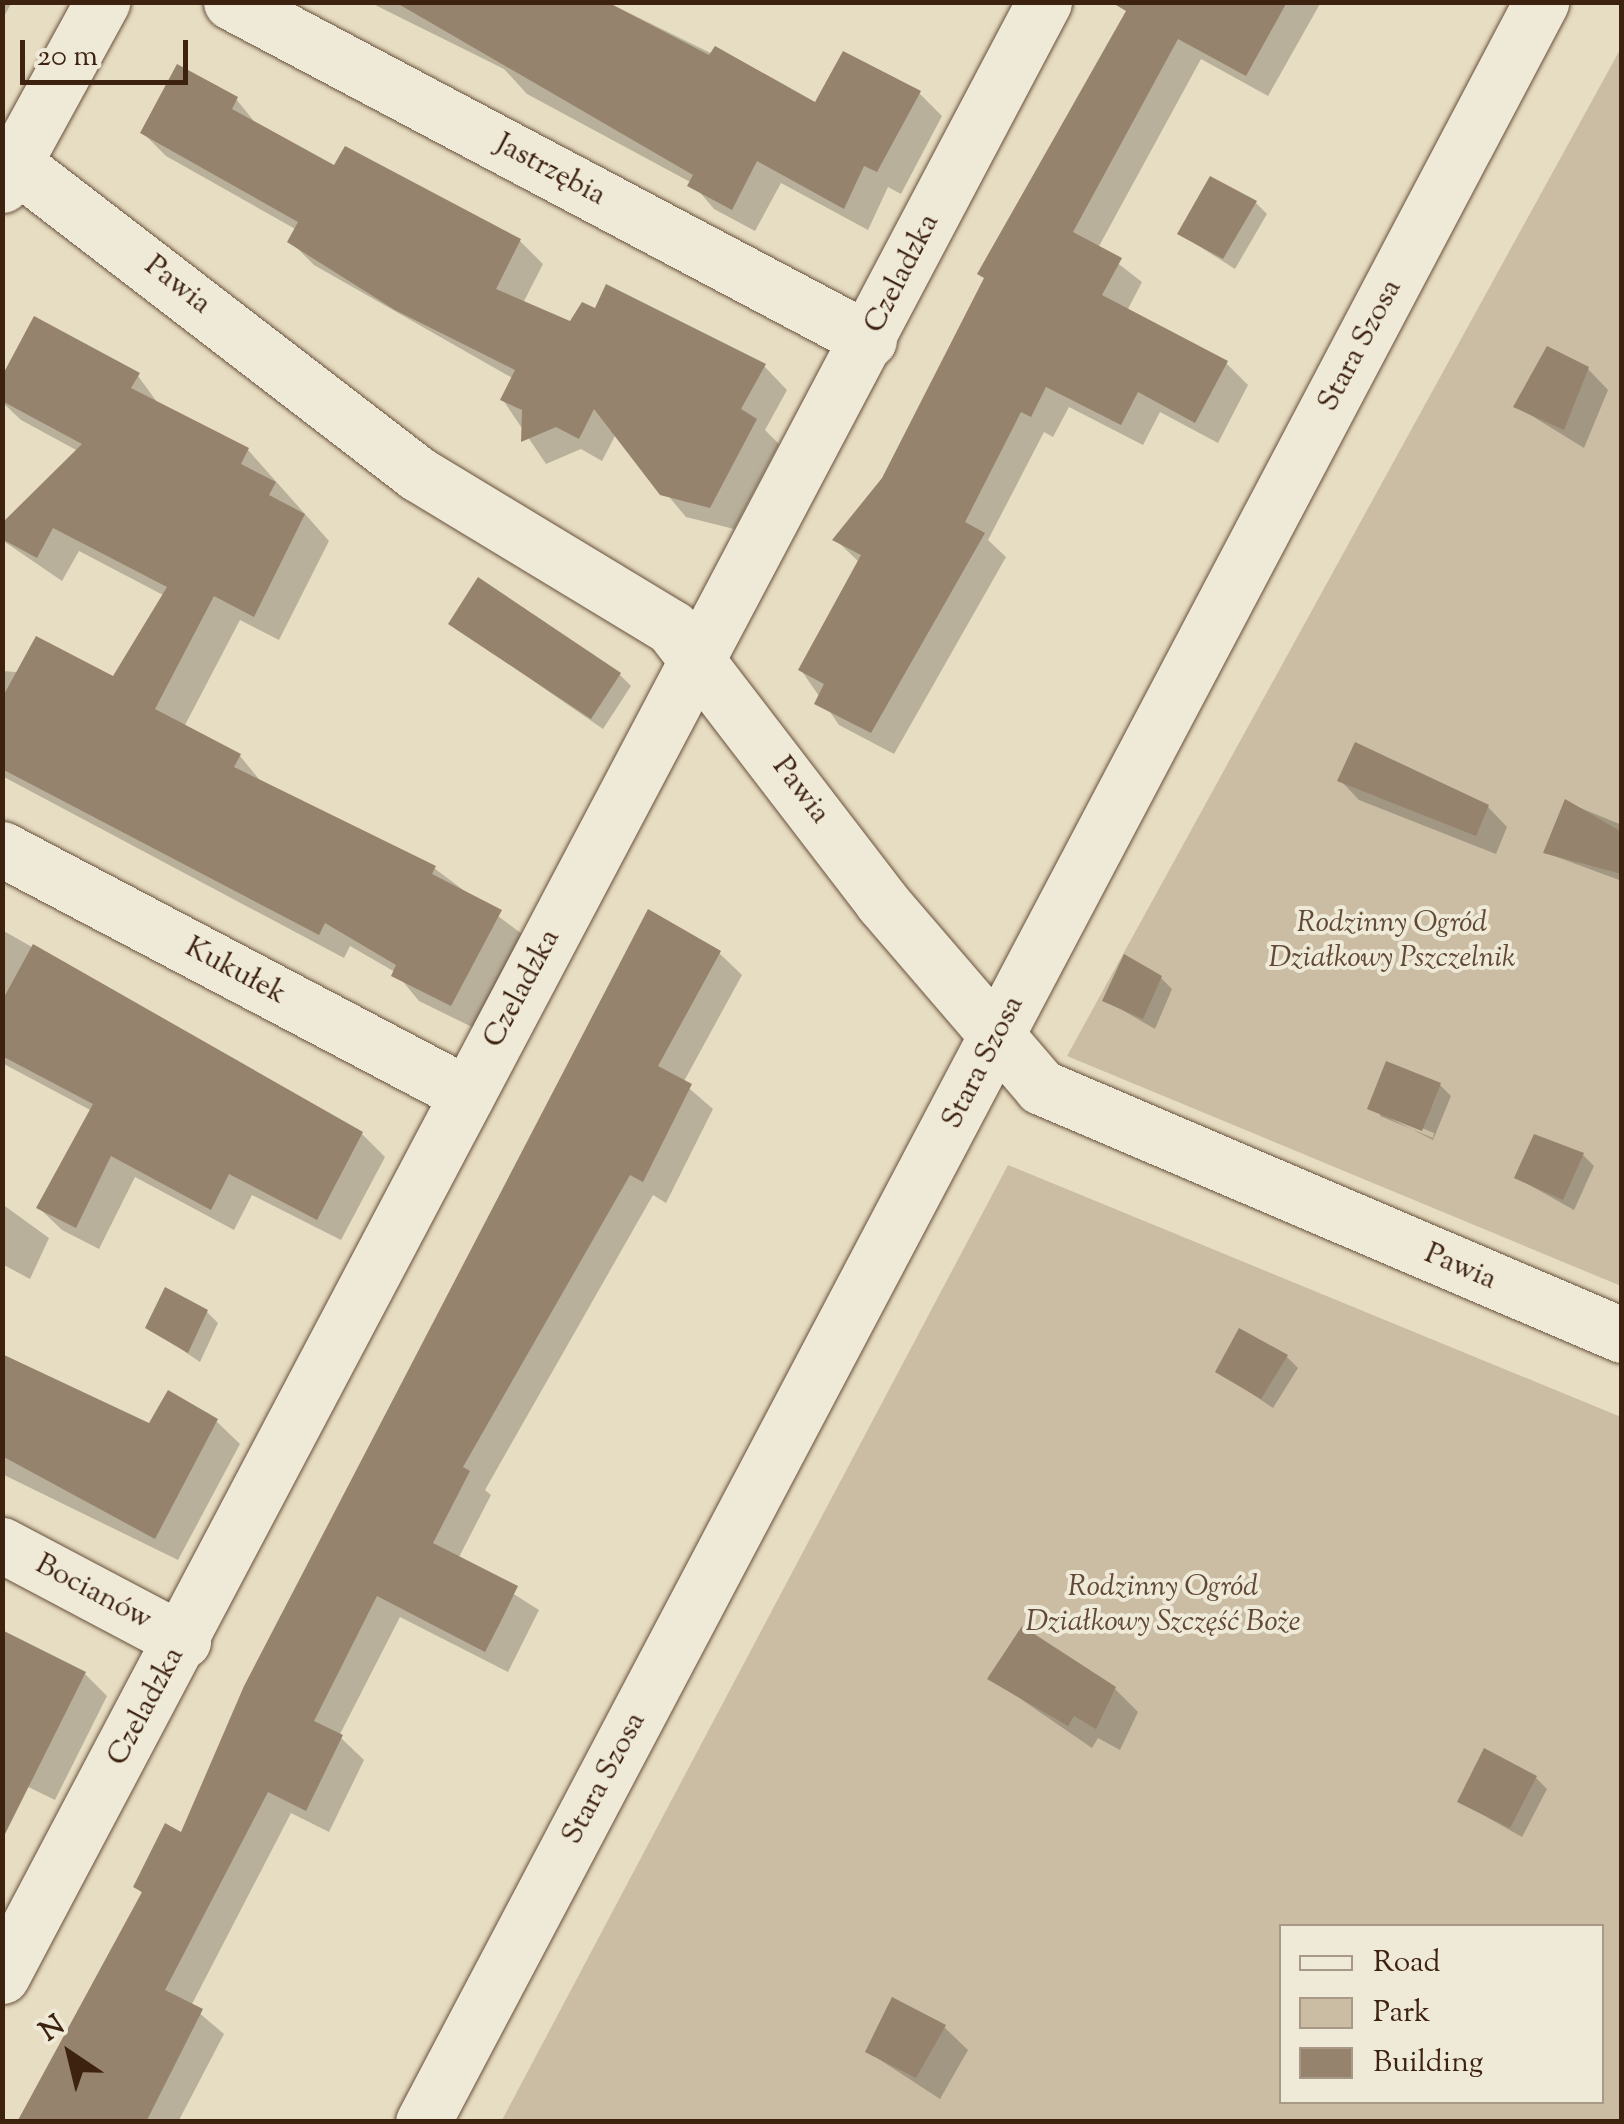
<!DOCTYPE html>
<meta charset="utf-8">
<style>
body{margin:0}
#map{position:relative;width:1624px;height:2124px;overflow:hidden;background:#e7ddc2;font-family:"Sorts Mill Goudy",serif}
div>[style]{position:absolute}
.green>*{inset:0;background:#cabda4}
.shadow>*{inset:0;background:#0003}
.building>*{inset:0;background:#96836d}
.roads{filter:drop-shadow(0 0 2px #68513c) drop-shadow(0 0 2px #68513c)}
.street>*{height:55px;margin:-27.5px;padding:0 27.5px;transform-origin:27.5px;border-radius:27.5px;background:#efe9d7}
span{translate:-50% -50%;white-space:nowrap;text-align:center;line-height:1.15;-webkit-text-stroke:8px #efe9d7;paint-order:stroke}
.street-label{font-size:30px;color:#3e2210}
.park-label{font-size:30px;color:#614935;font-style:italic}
.frame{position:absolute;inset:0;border:5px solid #3e2210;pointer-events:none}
.legend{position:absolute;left:1279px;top:1924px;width:325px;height:180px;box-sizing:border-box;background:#efe9d7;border:2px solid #a89987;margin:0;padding:12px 18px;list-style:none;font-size:30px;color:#3e2210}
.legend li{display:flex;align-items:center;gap:20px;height:50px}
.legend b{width:50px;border:2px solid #a89987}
.north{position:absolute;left:20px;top:2004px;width:100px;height:100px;-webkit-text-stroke:8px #efe9d7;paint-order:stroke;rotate:325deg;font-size:28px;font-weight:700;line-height:40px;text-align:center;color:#3e2210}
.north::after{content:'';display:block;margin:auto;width:35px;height:45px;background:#3e2210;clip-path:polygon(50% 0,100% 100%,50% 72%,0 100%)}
.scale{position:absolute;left:20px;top:40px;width:168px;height:45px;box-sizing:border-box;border:5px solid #3e2210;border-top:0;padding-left:12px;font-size:30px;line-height:35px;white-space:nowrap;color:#3e2210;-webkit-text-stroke:8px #efe9d7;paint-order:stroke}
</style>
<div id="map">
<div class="green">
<i style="clip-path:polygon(1621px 48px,1621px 1286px,1067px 1056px)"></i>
<i style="clip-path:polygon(evenodd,1008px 1165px,1621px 1417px,1621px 2121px,501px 2122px,1008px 1165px,1282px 1926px,1602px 1926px,1602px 2102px,1282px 2102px,1282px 1926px)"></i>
</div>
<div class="shadow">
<i style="clip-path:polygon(2px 2px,12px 2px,2px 20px)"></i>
<i style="clip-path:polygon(369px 2px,607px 2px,816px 105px,919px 93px,942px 116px,901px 194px,888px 187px,868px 230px,781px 183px,755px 231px,714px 209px,692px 183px,527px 94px,504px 69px)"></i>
<i style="clip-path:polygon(1133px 2px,1321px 2px,1268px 96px,1201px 59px,1098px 248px,1142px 282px,1127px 311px,1226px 363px,1248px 385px,1218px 443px,1160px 412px,1143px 445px,1069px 407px,1053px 437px,1044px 432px,988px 540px,1006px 557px,894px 754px,839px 725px,801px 670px,860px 563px,836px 540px,884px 479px)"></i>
<i style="clip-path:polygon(236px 99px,258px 126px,335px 168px,520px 241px,543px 264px,523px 303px,571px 324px,764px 366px,787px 390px,765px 430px,779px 444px,734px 529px,686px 517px,616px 434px,602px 461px,581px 449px,546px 464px,503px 400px,514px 379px,314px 265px,290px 241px,297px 230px,166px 156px,143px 133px)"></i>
<i style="clip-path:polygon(1256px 203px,1267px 214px,1235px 269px,1180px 234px)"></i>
<i style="clip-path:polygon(1588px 369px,1608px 390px,1584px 448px,1516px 406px)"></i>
<i style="clip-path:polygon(138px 376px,160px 406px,248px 450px,329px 541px,279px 640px,240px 620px,184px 727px,240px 756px,263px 784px,434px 868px,526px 937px,476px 1029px,419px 1001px,395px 972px,350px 946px,344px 958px,2px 776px,2px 671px,114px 679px,165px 596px,79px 551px,62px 581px,2px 540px,2px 527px,78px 451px,21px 420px,2px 402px,2px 382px)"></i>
<i style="clip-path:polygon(451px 624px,620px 675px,631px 686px,603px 729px)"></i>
<i style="clip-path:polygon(1340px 780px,1488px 807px,1507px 827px,1496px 854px,1359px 800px)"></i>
<i style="clip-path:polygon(1566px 802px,1622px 825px,1622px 881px,1546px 853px)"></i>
<i style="clip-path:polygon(2px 930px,362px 1134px,385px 1157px,341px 1240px,252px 1195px,234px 1230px,135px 1177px,99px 1249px,62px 1230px,39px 1208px,92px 1111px,2px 1063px)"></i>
<i style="clip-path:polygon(719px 953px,742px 975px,683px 1083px,713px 1109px,666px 1203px,653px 1195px,485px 1490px,491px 1495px,458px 1559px,539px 1610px,508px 1672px,400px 1617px,339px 1736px,364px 1760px,329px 1832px,291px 1813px,191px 2006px,224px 2034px,178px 2122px,21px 2122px,144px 1895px,136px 1887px,183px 1835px)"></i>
<i style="clip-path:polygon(1161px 978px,1172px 989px,1155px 1029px,1105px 1000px)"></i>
<i style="clip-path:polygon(evenodd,1440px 1085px,1451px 1096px,1433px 1140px,1370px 1108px,1440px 1085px,1380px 1111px,1434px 1133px,1433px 1138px,1380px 1116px,1380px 1111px)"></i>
<i style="clip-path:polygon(1583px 1155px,1594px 1166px,1574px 1210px,1517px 1178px)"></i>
<i style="clip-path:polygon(2px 1204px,49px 1238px,30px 1279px,2px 1264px)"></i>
<i style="clip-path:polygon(207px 1312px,218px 1323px,200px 1362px,148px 1327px)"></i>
<i style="clip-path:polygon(2px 1355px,150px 1426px,216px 1421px,240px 1444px,178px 1560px,2px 1474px)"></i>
<i style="clip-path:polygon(1287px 1357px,1298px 1368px,1273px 1408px,1218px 1371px)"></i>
<i style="clip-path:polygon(85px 1674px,107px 1696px,55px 1800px,12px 1779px)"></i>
<i style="clip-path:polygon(990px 1678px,1115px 1689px,1138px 1712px,1120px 1750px,1098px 1738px,1092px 1748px)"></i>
<i style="clip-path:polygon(1536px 1778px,1547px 1789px,1522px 1837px,1460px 1802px)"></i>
<i style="clip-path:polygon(944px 2027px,968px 2050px,940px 2099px,868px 2052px)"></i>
</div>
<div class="building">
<i style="clip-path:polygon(395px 2px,607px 2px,709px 55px,715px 46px,815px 102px,843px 51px,921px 91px,877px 172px,864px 166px,844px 209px,757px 161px,732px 210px,687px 186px,693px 175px)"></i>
<i style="clip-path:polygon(1111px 2px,1287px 2px,1246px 76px,1178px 39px,1073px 232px,1122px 258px,1102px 295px,1228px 361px,1195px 423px,1138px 392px,1121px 425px,1046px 387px,1031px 417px,1021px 412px,965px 522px,985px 533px,871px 733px,814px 704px,824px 684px,798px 670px,861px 555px,832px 540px,882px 478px,984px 278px,977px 274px,1126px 11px)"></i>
<i style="clip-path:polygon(177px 64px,238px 97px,232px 109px,334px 165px,345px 146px,521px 239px,496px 289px,570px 321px,582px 302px,595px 308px,606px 284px,766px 364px,741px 409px,757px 419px,710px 508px,660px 495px,594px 409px,579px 439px,556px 427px,521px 442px,522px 410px,500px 400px,515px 370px,395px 310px,287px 242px,298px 222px,140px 133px)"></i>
<i style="clip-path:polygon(1210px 176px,1257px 201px,1223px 259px,1177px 234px)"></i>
<i style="clip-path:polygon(34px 316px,140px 373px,131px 388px,249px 448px,241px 464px,276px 482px,269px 495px,305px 514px,254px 617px,214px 596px,155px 709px,241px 754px,234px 767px,436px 866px,432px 874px,502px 910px,451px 1006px,391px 976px,396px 965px,325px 923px,319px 935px,2px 769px,2px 698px,36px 636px,113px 676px,167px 587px,53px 528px,37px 558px,2px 539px,2px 523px,82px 444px,2px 401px,2px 376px)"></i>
<i style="clip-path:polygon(1547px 346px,1589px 367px,1564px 430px,1513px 407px)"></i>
<i style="clip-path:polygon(478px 577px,621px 673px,591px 719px,448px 624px)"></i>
<i style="clip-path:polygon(1355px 742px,1489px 805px,1476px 836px,1337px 781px)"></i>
<i style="clip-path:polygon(1565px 799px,1622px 832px,1622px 874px,1543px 853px)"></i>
<i style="clip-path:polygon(648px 909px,721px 951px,658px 1066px,692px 1084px,643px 1182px,630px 1175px,463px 1467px,470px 1471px,433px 1543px,518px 1586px,501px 1621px,485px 1652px,377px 1596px,314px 1721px,343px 1735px,306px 1811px,268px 1792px,165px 1990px,203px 2009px,146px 2122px,17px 2122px,142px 1892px,133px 1887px,165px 1823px,181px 1832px,244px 1686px)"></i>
<i style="clip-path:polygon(33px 944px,363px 1132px,317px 1220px,229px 1174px,211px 1210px,111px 1156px,76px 1228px,36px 1208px,93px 1104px,2px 1056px,2px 1001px)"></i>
<i style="clip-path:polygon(1124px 954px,1162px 976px,1143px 1019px,1102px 1001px)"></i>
<i style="clip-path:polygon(1386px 1061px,1441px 1083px,1422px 1131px,1367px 1109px)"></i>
<i style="clip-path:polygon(1534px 1134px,1584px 1153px,1563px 1200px,1514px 1178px)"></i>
<i style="clip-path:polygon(165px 1287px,208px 1310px,188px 1353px,145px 1328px)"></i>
<i style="clip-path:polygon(1239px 1328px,1288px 1355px,1261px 1399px,1215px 1372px)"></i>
<i style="clip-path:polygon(2px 1354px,149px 1423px,168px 1390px,218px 1419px,155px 1539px,2px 1456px)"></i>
<i style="clip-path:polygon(1022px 1626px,1116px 1687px,1096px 1729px,1074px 1716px,1068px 1726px,987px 1679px)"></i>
<i style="clip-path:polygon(2px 1630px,86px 1672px,2px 1840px)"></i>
<i style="clip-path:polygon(1484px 1748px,1537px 1776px,1510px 1828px,1457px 1802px)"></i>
<i style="clip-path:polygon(892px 1997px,946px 2025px,916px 2078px,865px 2052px)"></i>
</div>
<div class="roads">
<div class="street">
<i style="left:231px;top:2px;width:722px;rotate:27.91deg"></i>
<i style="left:2px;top:154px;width:525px;rotate:37.57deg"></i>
<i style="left:418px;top:474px;width:297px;rotate:31.2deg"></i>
<i style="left:672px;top:628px;width:345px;rotate:52.5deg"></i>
<i style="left:882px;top:902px;width:244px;rotate:49.3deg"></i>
<i style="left:1041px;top:1087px;width:632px;rotate:23.12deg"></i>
<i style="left:2px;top:185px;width:209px;rotate:-61.3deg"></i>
<i style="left:2px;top:849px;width:526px;rotate:27.78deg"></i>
<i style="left:2px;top:1545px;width:205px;rotate:27.9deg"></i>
<i style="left:2px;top:1976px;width:2232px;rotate:-62.17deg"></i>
<i style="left:423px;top:2122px;width:2397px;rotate:-62.19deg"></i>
</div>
</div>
<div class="street-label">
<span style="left:550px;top:171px;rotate:28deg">Jastrzębia</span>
<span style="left:903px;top:274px;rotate:-63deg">Czeladzka</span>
<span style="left:177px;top:286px;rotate:38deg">Pawia</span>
<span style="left:1361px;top:346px;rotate:-62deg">Stara Szosa</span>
<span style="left:800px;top:791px;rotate:53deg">Pawia</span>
<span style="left:235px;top:972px;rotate:28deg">Kukułek</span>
<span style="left:523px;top:989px;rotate:-62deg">Czeladzka</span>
<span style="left:984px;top:1063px;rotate:-63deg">Stara Szosa</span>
<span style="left:1460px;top:1268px;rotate:23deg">Pawia</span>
<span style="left:93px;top:1593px;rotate:28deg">Bocianów</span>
<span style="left:147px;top:1707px;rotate:-62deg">Czeladzka</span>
<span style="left:605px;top:1779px;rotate:-62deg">Stara Szosa</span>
</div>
<div class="park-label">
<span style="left:1392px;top:941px">Rodzinny Ogród<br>Działkowy Pszczelnik</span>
<span style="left:1163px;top:1605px">Rodzinny Ogród<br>Działkowy Szczęść Boże</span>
</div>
<div class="frame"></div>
<ul class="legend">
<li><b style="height:12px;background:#efe9d7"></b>Road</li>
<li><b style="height:28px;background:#cabda4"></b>Park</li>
<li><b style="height:28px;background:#96836d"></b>Building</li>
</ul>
<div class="north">N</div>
<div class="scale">20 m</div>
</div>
